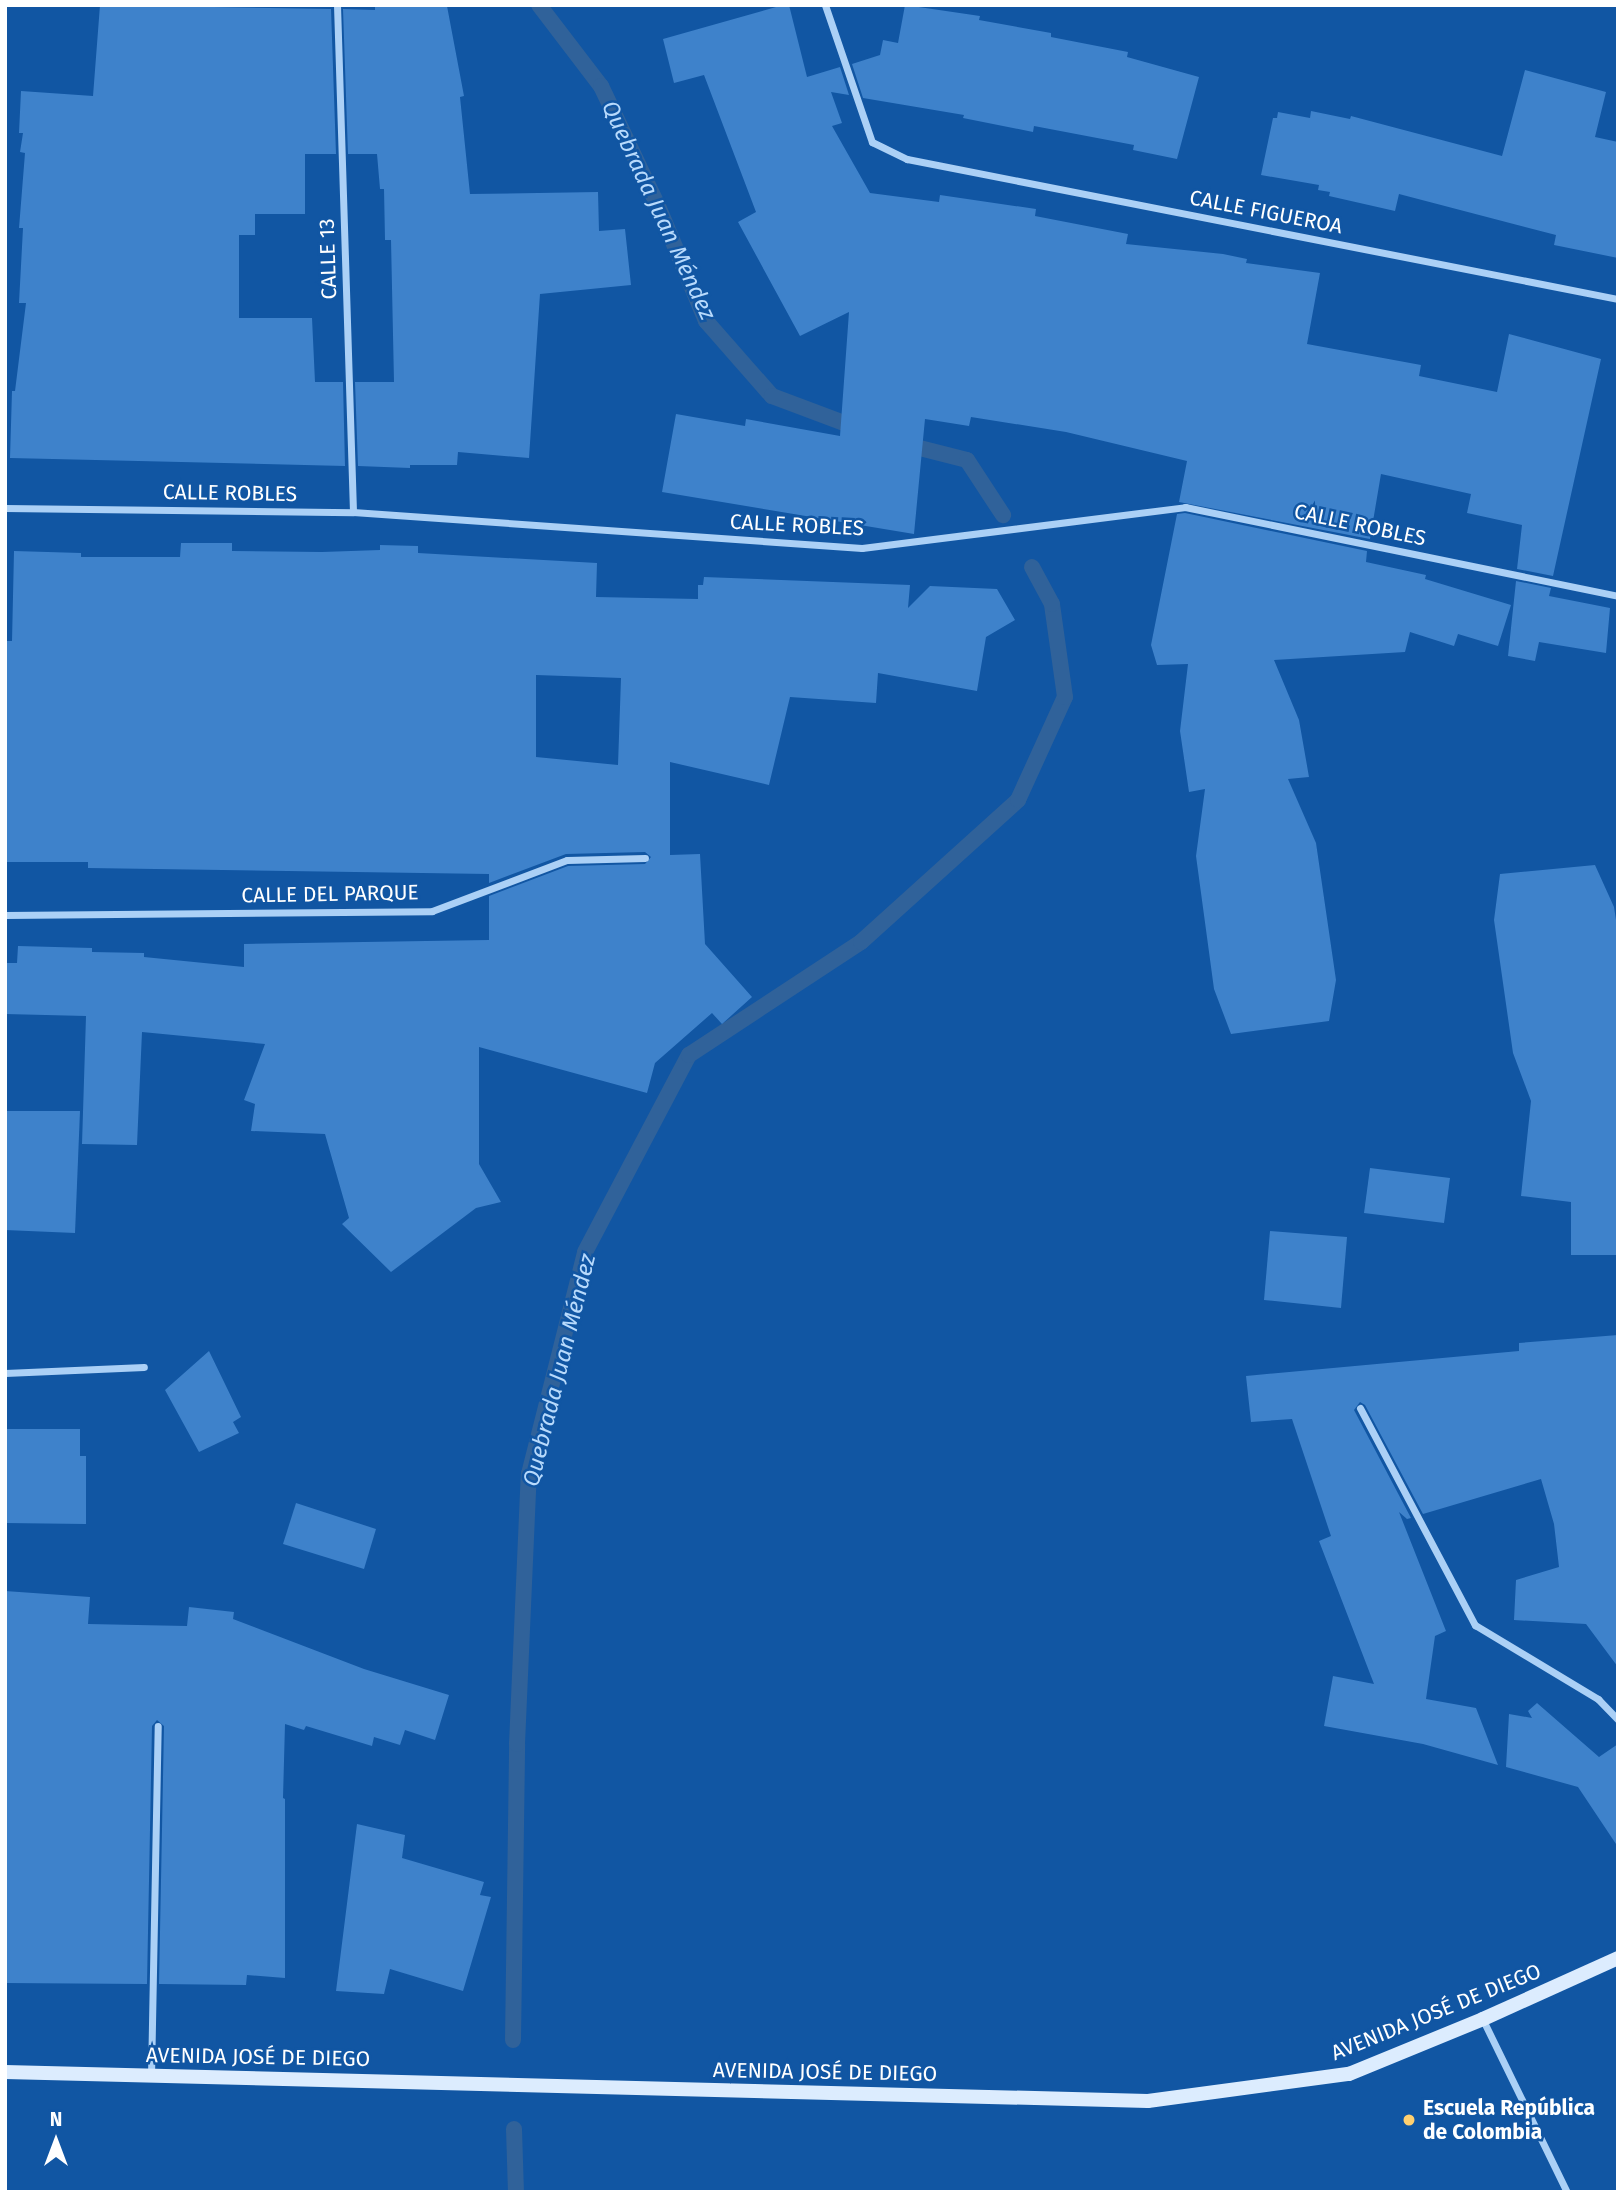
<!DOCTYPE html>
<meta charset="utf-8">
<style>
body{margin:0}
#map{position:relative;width:1623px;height:2197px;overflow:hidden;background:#1156a3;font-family:"Fira Sans",sans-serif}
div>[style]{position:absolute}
.stream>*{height:16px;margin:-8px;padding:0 8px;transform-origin:8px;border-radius:8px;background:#30629a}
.building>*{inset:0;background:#3e82cb}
.street>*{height:7px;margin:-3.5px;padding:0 3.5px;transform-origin:3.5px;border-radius:3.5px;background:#abd0f6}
.secondary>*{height:14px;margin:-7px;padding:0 7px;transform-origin:7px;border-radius:7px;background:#dcecfe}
.dots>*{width:19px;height:19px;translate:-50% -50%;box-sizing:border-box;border:4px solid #1156a3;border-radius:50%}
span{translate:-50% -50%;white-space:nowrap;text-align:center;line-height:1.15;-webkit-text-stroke:5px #1156a3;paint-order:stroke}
.street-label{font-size:21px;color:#fff}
.poi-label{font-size:21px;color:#fff;font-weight:700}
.left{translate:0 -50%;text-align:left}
.water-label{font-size:23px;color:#b8dafc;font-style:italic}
.frame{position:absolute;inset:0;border:7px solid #fff;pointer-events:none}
.north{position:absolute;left:21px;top:2106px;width:70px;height:70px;-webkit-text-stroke:5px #1156a3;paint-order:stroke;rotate:0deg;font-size:19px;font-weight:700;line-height:28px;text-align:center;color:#fff}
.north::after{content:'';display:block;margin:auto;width:24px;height:32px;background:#fff;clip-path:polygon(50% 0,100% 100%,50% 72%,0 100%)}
</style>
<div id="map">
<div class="stream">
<i style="left:539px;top:5px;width:102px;rotate:52.6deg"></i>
<i style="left:601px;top:86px;width:133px;rotate:64.6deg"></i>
<i style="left:658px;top:206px;width:125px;rotate:67.3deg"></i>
<i style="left:706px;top:321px;width:100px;rotate:48.7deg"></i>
<i style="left:772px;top:396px;width:94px;rotate:20.6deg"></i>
<i style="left:904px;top:444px;width:65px;rotate:14.3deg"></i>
<i style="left:967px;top:460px;width:66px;rotate:56.8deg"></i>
<i style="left:513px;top:2040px;width:296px;rotate:-89.2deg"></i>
<i style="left:517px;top:1744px;width:270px;rotate:-87.5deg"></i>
<i style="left:529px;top:1474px;width:229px;rotate:-75.8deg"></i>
<i style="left:585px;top:1252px;width:223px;rotate:-62.2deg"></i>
<i style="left:689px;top:1055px;width:206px;rotate:-33.3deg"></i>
<i style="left:861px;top:942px;width:212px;rotate:-42.1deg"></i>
<i style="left:1018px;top:800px;width:113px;rotate:-65.5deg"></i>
<i style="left:1065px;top:697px;width:94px;rotate:-98deg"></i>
<i style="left:1052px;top:604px;width:42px;rotate:-118.4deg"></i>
<i style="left:514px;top:2129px;width:63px;rotate:88.2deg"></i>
</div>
<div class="building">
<i style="clip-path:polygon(100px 5px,331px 9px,336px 154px,305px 154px,305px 214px,255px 214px,255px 235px,239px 235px,239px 318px,312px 318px,315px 382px,343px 382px,345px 466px,10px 458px,12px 391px,15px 391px,26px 303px,19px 303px,23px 228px,19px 228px,25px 153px,20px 152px,23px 133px,19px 133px,21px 91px,93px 96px)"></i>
<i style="clip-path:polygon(375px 5px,447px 6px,464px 96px,460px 97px,470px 194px,598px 192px,599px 231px,625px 229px,631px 285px,540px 294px,529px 458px,458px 452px,457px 465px,410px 465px,410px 468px,358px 466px,355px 382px,394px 382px,391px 240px,385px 240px,384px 189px,380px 189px,377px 154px,348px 154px,343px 9px,375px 10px)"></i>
<i style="clip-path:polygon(783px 5px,789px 5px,807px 77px,840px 67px,849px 95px,831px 92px,842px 123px,832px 126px,870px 193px,939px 202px,940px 195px,1036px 209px,1035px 216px,1128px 234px,1126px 244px,1223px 254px,1247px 259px,1246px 263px,1320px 273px,1307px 344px,1421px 365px,1419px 376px,1497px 392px,1509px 334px,1601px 359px,1553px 576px,1517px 569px,1522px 525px,1467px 513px,1471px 494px,1381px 474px,1370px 539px,1179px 502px,1187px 461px,1066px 432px,971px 417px,969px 426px,925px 419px,914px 534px,662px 492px,676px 414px,745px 426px,746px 419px,840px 436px,849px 312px,800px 336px,738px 222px,756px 212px,704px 75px,674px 83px,663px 39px)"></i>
<i style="clip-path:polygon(905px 5px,980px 16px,979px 20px,1051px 33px,1051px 37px,1128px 52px,1127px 57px,1199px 77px,1177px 159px,1133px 150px,1134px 145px,1034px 126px,1033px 132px,963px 118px,964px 115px,863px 98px,852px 64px,880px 55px,883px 40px,898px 43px)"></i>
<i style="clip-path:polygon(1525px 70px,1606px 92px,1595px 137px,1618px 142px,1618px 258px,1554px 245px,1556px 235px,1399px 194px,1395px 211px,1329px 196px,1330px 192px,1318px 190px,1319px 185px,1261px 175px,1273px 118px,1277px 118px,1278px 112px,1310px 118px,1311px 111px,1350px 119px,1351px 116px,1502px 156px)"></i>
<i style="clip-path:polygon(1185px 513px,1367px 551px,1366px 562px,1426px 575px,1425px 579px,1511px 605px,1498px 646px,1458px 634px,1454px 646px,1410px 632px,1405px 652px,1274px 660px,1299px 720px,1309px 777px,1288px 779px,1316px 843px,1336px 980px,1329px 1021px,1231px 1034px,1214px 989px,1196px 856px,1205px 789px,1189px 792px,1180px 731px,1188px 664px,1157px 665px,1151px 645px,1177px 514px)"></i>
<i style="clip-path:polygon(evenodd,181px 543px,232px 543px,232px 551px,322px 552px,380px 550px,380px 545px,418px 546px,418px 553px,597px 563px,596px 597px,698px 599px,698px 585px,703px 585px,704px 577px,910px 585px,908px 608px,930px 586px,997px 589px,1015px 620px,986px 637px,977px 691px,878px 673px,876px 703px,790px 697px,769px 785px,670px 762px,670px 855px,700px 854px,705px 944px,752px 997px,722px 1024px,712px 1013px,655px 1063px,647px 1093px,479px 1047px,479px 1164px,501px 1202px,476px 1208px,391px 1272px,342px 1224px,349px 1218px,325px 1134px,251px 1131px,255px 1104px,244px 1100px,265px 1044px,142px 1032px,137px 1145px,82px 1144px,86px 1016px,5px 1014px,5px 963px,17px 963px,18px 946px,92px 948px,92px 952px,144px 953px,144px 957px,244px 967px,244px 944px,489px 940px,489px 896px,568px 866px,645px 864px,651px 857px,645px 852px,566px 854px,489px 883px,489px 874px,88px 868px,88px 862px,5px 862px,5px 641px,12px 641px,14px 551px,81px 553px,81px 557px,180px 557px,181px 543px,536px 675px,621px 678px,618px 765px,536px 757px,536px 675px)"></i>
<i style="clip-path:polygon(1516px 581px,1551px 588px,1549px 596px,1610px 608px,1606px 653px,1539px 642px,1535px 661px,1508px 656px)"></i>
<i style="clip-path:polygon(1595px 865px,1614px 907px,1618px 933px,1618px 1255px,1571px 1255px,1571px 1202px,1521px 1196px,1531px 1101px,1513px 1053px,1494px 920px,1500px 874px)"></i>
<i style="clip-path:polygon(5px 1111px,80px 1111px,75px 1233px,5px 1230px)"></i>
<i style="clip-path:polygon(1370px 1168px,1450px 1178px,1444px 1223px,1364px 1213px)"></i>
<i style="clip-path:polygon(1270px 1231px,1347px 1237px,1341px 1308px,1264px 1300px)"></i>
<i style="clip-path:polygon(1618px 1335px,1618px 1667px,1586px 1624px,1514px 1620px,1516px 1580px,1559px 1567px,1554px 1524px,1541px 1479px,1423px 1514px,1365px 1405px,1360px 1402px,1354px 1410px,1411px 1518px,1407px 1519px,1399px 1512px,1446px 1631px,1435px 1636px,1426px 1699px,1476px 1708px,1498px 1765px,1423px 1744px,1324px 1726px,1333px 1676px,1374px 1684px,1319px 1541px,1331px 1536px,1292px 1419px,1251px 1422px,1246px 1376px,1519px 1351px,1519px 1343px)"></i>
<i style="clip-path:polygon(209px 1351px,241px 1417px,233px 1422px,239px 1433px,199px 1452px,165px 1390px)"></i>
<i style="clip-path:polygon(5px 1429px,80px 1429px,80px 1456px,86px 1456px,86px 1524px,5px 1523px)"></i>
<i style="clip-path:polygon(296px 1503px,376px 1529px,364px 1569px,283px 1544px)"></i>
<i style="clip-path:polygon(5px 1591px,90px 1597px,88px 1624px,187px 1626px,189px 1607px,234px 1612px,233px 1619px,364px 1669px,449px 1695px,435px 1740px,405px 1730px,400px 1745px,374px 1737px,372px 1746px,306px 1726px,304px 1730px,285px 1724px,283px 1798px,285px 1799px,285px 1978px,247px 1975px,246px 1985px,159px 1984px,164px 1726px,157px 1720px,152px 1726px,147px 1984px,5px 1983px)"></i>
<i style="clip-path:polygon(1537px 1703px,1599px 1757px,1618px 1744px,1618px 1847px,1578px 1787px,1506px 1767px,1509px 1714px,1532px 1718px,1528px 1711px)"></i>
<i style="clip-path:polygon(357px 1824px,405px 1835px,402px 1858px,484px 1882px,480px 1895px,491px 1897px,463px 1991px,390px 1969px,384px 1994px,336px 1991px)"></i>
</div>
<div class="street">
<i style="left:337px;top:5px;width:507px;rotate:88.19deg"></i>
<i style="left:825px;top:5px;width:145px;rotate:71.1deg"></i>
<i style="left:872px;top:142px;width:39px;rotate:26deg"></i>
<i style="left:907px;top:159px;width:725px;rotate:11.14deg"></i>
<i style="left:5px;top:508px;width:348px;rotate:0.7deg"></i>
<i style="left:353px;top:512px;width:510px;rotate:4.05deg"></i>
<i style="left:862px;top:548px;width:326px;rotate:-7.2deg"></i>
<i style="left:1185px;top:507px;width:442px;rotate:11.6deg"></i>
<i style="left:5px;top:915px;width:427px;rotate:-0.5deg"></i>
<i style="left:432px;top:911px;width:144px;rotate:-20.7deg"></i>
<i style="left:567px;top:860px;width:78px;rotate:-1.5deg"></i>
<i style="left:5px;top:1373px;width:139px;rotate:-2.5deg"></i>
<i style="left:1360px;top:1408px;width:246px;rotate:62.1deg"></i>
<i style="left:1475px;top:1625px;width:144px;rotate:31deg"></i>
<i style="left:1598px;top:1699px;width:29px;rotate:46deg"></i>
<i style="left:1483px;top:2020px;width:191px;rotate:64deg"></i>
<i style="left:151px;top:2076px;width:350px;rotate:-88.9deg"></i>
</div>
<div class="secondary">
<i style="left:5px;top:2072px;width:1143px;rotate:1.45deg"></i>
<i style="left:1148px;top:2101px;width:203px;rotate:-7.7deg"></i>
<i style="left:1349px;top:2074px;width:145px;rotate:-22.3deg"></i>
<i style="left:1483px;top:2019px;width:148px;rotate:-24.3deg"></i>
</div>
<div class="dots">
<i style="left:1409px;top:2120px;background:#ffd070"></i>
</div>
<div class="street-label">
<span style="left:1266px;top:212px;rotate:11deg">CALLE FIGUEROA</span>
<span style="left:328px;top:259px;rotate:-92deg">CALLE 13</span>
<span style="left:230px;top:493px;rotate:1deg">CALLE ROBLES</span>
<span style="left:797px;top:525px;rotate:3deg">CALLE ROBLES</span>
<span style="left:1360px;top:525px;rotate:12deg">CALLE ROBLES</span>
<span style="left:330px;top:894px;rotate:-1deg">CALLE DEL PARQUE</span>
<span style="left:1436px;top:2012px;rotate:-22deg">AVENIDA JOSÉ DE DIEGO</span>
<span style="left:258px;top:2057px;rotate:1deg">AVENIDA JOSÉ DE DIEGO</span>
<span style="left:825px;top:2072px;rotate:1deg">AVENIDA JOSÉ DE DIEGO</span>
</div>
<div class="poi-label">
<span class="left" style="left:1423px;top:2120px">Escuela República<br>de Colombia</span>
</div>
<div class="water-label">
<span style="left:659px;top:210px;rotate:65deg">Quebrada Juan Méndez</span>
<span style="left:559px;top:1370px;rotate:-76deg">Quebrada Juan Méndez</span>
</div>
<div class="frame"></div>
<div class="north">N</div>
</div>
